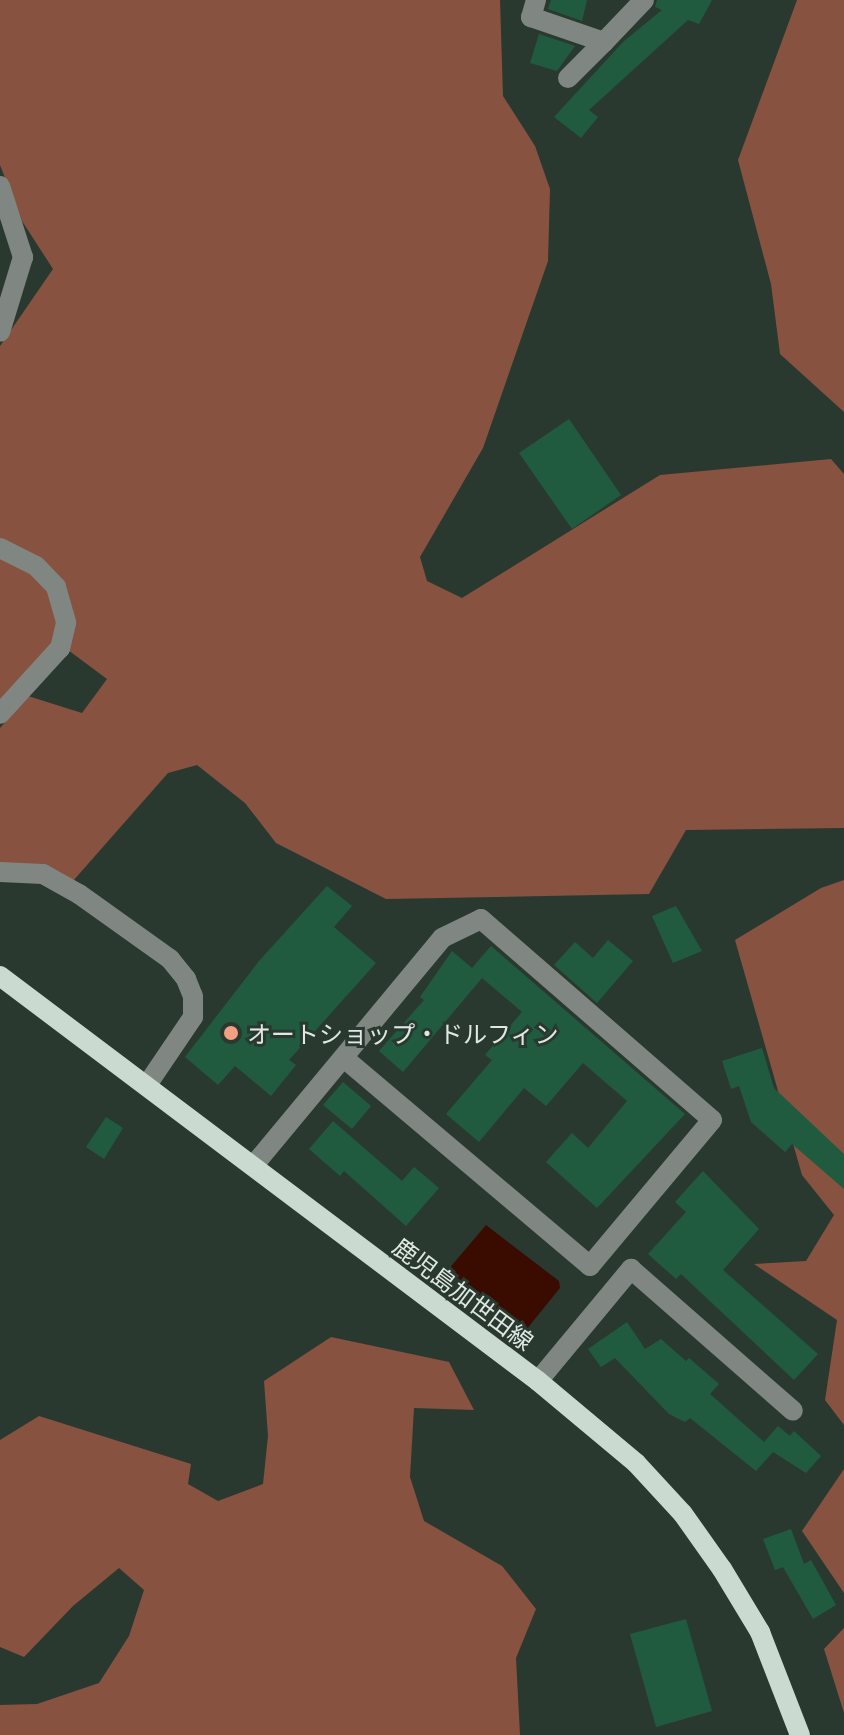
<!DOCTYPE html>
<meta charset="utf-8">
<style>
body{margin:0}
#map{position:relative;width:844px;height:1735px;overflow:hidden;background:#2a3930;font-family:Georgia,"Noto Sans JP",serif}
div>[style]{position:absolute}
.forest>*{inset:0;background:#875240}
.water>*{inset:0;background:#3a0c00}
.building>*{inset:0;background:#205b40}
.minor>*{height:20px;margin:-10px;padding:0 10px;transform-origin:10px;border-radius:10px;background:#808783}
.major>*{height:20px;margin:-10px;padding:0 10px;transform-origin:10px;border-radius:10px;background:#cadad1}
.dots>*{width:22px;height:22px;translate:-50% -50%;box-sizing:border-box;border:4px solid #2a3930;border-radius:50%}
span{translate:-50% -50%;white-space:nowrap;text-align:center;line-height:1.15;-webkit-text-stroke:6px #2a3930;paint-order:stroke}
.poi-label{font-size:24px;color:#dfe8e3}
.left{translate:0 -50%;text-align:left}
.street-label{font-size:24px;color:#dfe8e3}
</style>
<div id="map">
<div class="forest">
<i style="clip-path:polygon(0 0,500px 0,503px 96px,535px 146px,550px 189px,548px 261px,483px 448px,420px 557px,427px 581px,462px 598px,660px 475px,831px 459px,844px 474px,844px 828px,686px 830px,649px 894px,386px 899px,276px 843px,245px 803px,197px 765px,168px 773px,73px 881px,0 868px,0 728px,28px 696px,82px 713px,107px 679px,68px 650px,73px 610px,53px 572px,0 538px,0 346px,53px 269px,22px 221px,0 165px)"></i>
<i style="clip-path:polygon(797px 0,844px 0,844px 412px,780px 354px,771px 284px,738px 160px)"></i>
<i style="clip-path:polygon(0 557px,38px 577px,54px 599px,60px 625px,47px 655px,0 701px)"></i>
<i style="clip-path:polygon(844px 880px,844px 1425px,825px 1400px,837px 1320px,754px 1264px,806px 1261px,834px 1215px,802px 1175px,735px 940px,821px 888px)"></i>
<i style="clip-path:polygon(331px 1337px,449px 1362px,474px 1410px,414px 1408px,410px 1477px,424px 1521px,502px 1566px,536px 1609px,516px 1658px,520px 1735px,0 1735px,0 1705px,37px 1704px,99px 1683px,129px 1636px,144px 1590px,119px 1568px,73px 1606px,24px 1657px,0 1647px,0 1440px,39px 1416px,191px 1464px,188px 1484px,218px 1501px,263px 1484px,268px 1436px,264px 1381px)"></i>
<i style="clip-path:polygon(844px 1469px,844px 1593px,802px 1531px)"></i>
<i style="clip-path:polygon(844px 1628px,844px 1713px,824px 1649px)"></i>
</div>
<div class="water">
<i style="clip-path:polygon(486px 1225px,559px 1281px,560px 1288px,526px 1330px,447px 1271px)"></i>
</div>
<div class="building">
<i style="clip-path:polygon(551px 0,587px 0,582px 21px,548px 9px)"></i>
<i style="clip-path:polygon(657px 0,712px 0,699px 24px,688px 20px,589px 110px,598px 117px,581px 138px,554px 117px,624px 41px,662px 10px,655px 7px)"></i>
<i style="clip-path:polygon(539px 34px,575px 46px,557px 71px,530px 63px)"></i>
<i style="clip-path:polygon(569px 419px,621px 495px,572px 529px,519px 453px)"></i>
<i style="clip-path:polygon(327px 886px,352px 906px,334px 927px,376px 963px,289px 1060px,296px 1065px,271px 1096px,235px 1066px,218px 1085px,185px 1057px,259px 961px)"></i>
<i style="clip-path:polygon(676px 906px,702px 951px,673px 963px,652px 916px)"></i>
<i style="clip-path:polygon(608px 940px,633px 961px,597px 1003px,554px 965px,575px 942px,593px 958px)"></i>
<i style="clip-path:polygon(491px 946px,685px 1114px,597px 1208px,546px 1162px,572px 1133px,588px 1148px,627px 1101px,583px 1063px,546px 1106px,524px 1088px,479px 1142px,446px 1114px,492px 1060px,485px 1055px,522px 1012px,482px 978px,403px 1072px,379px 1051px,424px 1000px,420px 997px,452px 951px,472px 968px)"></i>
<i style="clip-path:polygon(762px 1048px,774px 1088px,844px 1154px,844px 1189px,792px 1144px,785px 1152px,751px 1122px,739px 1086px,731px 1089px,722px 1061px)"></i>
<i style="clip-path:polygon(343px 1082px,371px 1106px,352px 1129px,323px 1105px)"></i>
<i style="clip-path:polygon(106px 1117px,123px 1128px,104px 1159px,86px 1147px)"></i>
<i style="clip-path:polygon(333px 1121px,402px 1181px,414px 1167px,439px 1188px,406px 1226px,344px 1171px,340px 1176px,309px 1149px)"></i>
<i style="clip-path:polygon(703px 1171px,759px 1229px,723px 1270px,818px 1354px,794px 1380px,681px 1274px,676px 1279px,648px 1254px,686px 1212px,675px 1202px)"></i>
<i style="clip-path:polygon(627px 1322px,645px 1349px,661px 1339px,686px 1361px,689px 1358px,719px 1384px,710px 1394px,764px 1442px,778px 1426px,790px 1436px,794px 1431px,821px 1456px,806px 1473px,773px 1452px,756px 1471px,690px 1418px,685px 1422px,669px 1414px,615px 1358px,601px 1367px,588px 1349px)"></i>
<i style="clip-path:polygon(791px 1529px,804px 1564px,811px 1560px,836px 1605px,813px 1619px,783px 1567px,775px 1570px,763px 1539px)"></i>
<i style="clip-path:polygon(686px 1619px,712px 1711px,656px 1727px,630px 1634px)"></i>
</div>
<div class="minor">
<i style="left:536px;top:0;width:18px;rotate:106deg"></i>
<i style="left:531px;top:17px;width:77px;rotate:18.9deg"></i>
<i style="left:604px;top:42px;width:58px;rotate:-46.4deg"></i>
<i style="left:568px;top:78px;width:51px;rotate:-45deg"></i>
<i style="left:0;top:186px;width:75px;rotate:72.1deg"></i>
<i style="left:23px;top:257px;width:78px;rotate:107deg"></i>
<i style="left:0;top:548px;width:40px;rotate:26.6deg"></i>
<i style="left:36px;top:566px;width:29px;rotate:46deg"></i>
<i style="left:56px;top:587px;width:37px;rotate:74deg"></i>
<i style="left:66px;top:623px;width:26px;rotate:103deg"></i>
<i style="left:60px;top:648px;width:89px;rotate:132.3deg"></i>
<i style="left:0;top:872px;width:43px;rotate:2.7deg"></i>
<i style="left:43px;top:874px;width:41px;rotate:29.1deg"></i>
<i style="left:79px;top:894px;width:112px;rotate:35.5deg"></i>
<i style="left:170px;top:959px;width:26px;rotate:51deg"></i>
<i style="left:186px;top:979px;width:18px;rotate:68deg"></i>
<i style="left:193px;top:996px;width:21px;rotate:90deg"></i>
<i style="left:193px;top:1017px;width:82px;rotate:124.1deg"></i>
<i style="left:253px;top:1166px;width:296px;rotate:-50.3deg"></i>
<i style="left:442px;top:938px;width:43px;rotate:-26deg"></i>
<i style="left:481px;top:919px;width:306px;rotate:41deg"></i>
<i style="left:712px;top:1120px;width:190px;rotate:129.9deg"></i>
<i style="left:590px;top:1266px;width:322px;rotate:-139.8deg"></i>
<i style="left:538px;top:1381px;width:146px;rotate:-50.3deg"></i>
<i style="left:631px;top:1269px;width:215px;rotate:41.2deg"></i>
</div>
<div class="major">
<i style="left:0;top:976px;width:673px;rotate:36.97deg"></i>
<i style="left:538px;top:1381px;width:128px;rotate:39.9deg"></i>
<i style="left:636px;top:1463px;width:69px;rotate:47.3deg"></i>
<i style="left:683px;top:1514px;width:67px;rotate:54.7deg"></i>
<i style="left:722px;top:1569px;width:74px;rotate:58.9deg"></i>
<i style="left:760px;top:1632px;width:110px;rotate:68.8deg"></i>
</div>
<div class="dots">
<i style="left:231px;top:1033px;background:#f39f82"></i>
</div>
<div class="poi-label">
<span class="left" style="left:247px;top:1033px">オートショップ・ドルフィン</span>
</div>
<div class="street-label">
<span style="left:464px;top:1293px;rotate:37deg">鹿児島加世田線</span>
</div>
</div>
